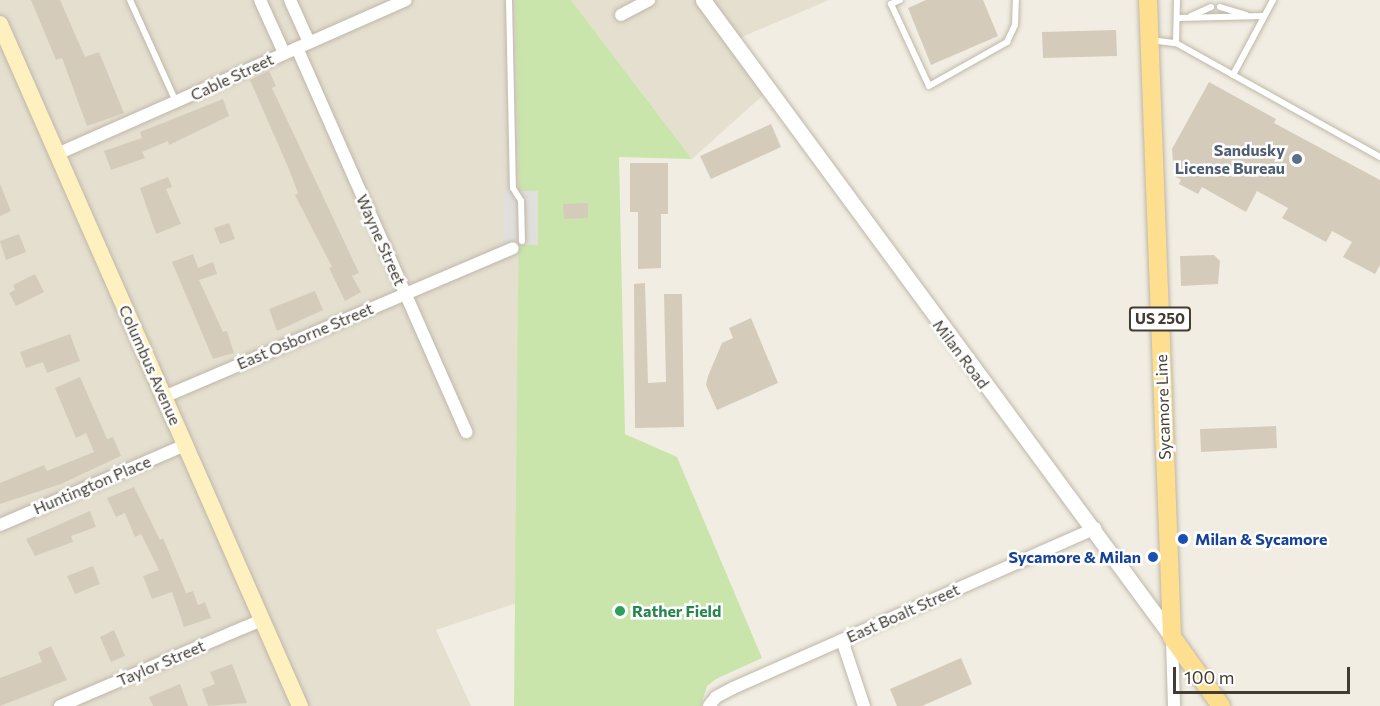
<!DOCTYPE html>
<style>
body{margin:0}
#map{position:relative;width:1380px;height:706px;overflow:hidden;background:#f1ede2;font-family:Commissioner,sans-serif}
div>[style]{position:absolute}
.residential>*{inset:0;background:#e5dfd0}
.green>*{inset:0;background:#cae5ab}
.parking>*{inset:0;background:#e1dfdb}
.building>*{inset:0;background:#d5cbbb}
.roads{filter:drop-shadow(0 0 2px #bfb7a8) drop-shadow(0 0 2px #bfb7a8)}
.service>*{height:6px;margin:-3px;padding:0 3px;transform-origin:3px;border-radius:3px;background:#fff}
.minor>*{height:12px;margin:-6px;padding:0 6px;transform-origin:6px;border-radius:6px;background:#fff}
.tertiary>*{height:15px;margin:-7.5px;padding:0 7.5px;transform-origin:7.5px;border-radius:7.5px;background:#fff}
.secondary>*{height:16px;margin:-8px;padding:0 8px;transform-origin:8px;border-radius:8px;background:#fef0bf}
.primary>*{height:18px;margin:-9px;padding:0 9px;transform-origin:9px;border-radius:9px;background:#fddf8f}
.dots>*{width:16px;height:16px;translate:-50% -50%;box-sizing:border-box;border:3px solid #fff;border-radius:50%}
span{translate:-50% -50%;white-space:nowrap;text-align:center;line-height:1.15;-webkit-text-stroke:5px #fff;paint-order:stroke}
.shield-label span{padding:2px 4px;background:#fff;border:2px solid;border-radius:4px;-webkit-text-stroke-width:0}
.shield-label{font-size:15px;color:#423c33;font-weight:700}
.street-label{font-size:16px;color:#423c33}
.service-label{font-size:16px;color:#4e5e75;font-weight:700}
.right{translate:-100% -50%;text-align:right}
.transit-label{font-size:16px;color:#164399;font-weight:700}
.left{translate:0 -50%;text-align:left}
.leisure-label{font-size:16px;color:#27864d;font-weight:700}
.scale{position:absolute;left:1173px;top:667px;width:177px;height:27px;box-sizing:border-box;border:3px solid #423c33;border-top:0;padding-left:8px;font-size:18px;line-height:21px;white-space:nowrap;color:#423c33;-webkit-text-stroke:4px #fff;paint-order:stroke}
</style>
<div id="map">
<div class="residential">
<i style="clip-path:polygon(0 0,515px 0,519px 187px,517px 603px,436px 630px,471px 706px,0 706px)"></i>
<i style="clip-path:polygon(571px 0,829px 0,737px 39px,772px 87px,692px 159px)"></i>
</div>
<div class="green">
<i style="clip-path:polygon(515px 0,571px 0,692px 159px,619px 157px,625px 434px,677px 457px,762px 658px,716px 679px,707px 686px,701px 706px,514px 706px,519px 187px)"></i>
</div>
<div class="parking">
<i style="clip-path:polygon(504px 191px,538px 191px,538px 245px,504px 245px)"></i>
</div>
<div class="building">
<i style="clip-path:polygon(31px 0,60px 0,85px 57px,99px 52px,124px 113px,87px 126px,62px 58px,56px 60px)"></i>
<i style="clip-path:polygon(926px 0,983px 0,998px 36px,931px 65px,908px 8px)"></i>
<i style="clip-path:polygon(1116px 30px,1117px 56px,1043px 58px,1042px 32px)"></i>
<i style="clip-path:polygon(269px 71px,276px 86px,272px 88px,359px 273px,352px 276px,361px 292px,345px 301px,329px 268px,332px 267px,295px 195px,298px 193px,288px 167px,250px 80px)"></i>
<i style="clip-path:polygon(1209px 82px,1276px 119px,1274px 123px,1380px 180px,1380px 265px,1375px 274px,1343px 257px,1352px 242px,1332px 231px,1326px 242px,1282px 218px,1288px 208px,1257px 191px,1246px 212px,1202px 187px,1198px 194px,1179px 184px,1181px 180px,1174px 176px,1172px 149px)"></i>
<i style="clip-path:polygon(223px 99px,229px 116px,169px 145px,168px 141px,142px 152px,145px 158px,111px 170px,104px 151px,142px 138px,140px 132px)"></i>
<i style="clip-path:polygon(771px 124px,781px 147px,711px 179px,700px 156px)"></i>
<i style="clip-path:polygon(630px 163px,668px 163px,668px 214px,661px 214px,661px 268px,638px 269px,638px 212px,630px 212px)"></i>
<i style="clip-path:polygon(168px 177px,172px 187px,166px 189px,181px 224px,156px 234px,140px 188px)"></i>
<i style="clip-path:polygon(0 184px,11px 211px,0 216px)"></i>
<i style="clip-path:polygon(588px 203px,588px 218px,564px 219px,563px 204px)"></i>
<i style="clip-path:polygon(229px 223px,235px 239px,220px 244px,214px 228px)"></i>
<i style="clip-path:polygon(19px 234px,26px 252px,6px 260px,0 241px)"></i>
<i style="clip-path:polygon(193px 254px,198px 268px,213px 262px,217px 274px,199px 280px,223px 332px,227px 331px,234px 353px,213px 359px,172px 262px)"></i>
<i style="clip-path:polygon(1214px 255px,1220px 261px,1218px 284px,1181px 286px,1180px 256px)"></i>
<i style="clip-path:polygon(35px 274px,44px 292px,16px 306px,9px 293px,15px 290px,13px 285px)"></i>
<i style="clip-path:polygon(645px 283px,648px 383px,666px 382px,664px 294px,682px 294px,684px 427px,635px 428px,634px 284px)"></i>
<i style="clip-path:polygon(315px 291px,323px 310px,277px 331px,269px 309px)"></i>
<i style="clip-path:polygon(751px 318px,778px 383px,717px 410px,706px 385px,708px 376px,722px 343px,733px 338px,729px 328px)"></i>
<i style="clip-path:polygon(70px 334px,80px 361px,47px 373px,43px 362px,26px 368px,20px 352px)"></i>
<i style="clip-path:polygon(80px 377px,107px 439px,113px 437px,121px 456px,61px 484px,0 504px,0 483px,44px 465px,47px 471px,94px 452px,86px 433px,76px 438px,55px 388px)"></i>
<i style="clip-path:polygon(1276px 426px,1277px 448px,1201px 452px,1200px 429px)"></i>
<i style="clip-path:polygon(134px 487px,160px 540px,163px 538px,186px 593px,193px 591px,198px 605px,205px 602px,211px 618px,184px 627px,172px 592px,152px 599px,143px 576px,159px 570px,141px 534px,135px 537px,125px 513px,116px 517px,107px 498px)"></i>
<i style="clip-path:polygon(90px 511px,96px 527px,71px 536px,73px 542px,35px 556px,26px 539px)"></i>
<i style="clip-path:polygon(93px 566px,100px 584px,75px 594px,67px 576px)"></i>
<i style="clip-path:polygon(114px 630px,125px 656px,111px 662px,100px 637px)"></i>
<i style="clip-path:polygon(51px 646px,67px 680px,0 706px,0 678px,42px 662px,38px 652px)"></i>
<i style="clip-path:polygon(961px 658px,972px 684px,922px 706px,897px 706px,890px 689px)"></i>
<i style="clip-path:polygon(232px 664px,247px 703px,208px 706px,202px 689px,215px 684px,210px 672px)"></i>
<i style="clip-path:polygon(180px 684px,188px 706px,153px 706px,149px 697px)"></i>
</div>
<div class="roads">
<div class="service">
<i style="left:130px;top:0;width:112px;rotate:65.7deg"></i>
<i style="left:509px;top:0;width:188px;rotate:88.8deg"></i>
<i style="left:513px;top:188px;width:15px;rotate:58deg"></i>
<i style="left:521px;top:201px;width:40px;rotate:88.6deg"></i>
<i style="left:900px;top:0;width:10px;rotate:156deg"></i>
<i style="left:891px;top:4px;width:90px;rotate:65.1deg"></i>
<i style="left:929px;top:86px;width:90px;rotate:-29.4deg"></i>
<i style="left:1007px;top:42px;width:19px;rotate:-65deg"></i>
<i style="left:1015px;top:25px;width:25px;rotate:-88deg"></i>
<i style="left:1220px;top:7px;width:27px;rotate:17deg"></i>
<i style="left:1191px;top:16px;width:22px;rotate:-24deg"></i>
<i style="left:1178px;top:18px;width:86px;rotate:-1.3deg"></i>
<i style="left:1150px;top:40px;width:26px;rotate:7deg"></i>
<i style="left:1176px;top:43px;width:234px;rotate:29.2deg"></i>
<i style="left:1176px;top:43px;width:43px;rotate:-88.7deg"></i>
<i style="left:1233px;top:75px;width:85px;rotate:-61.9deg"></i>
</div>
<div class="minor">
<i style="left:260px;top:0;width:58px;rotate:65.6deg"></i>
<i style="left:290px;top:0;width:46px;rotate:65.7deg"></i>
<i style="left:621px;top:15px;width:32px;rotate:-28deg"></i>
<i style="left:297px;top:48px;width:420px;rotate:66.2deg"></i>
<i style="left:57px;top:154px;width:381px;rotate:-23.8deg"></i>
<i style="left:164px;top:397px;width:379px;rotate:-23.1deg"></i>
<i style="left:0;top:525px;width:202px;rotate:-23.4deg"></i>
<i style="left:1172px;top:638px;width:68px;rotate:88.3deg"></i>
<i style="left:842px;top:640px;width:70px;rotate:71.6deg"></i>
<i style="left:60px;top:706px;width:220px;rotate:-23.1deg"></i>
<i style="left:709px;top:706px;width:11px;rotate:-52deg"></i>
<i style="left:716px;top:697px;width:19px;rotate:-28deg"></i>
<i style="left:733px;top:688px;width:396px;rotate:-23.8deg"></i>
</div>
<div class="tertiary">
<i style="left:703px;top:0;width:791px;rotate:53.64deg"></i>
</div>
<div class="secondary">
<i style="left:0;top:24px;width:745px;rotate:66.26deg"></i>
</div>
<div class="primary">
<i style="left:1148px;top:0;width:637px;rotate:87.84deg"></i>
<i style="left:1172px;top:637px;width:85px;rotate:54.6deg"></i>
</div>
</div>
<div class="dots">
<i style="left:1297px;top:159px;background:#5c6f8a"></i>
<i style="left:1183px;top:539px;background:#1a4fb4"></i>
<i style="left:1153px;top:557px;background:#1a4fb4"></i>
<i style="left:620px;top:611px;background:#2e9e5b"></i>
</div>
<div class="shield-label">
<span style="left:1160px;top:319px">US 250</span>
</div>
<div class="street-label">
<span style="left:232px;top:77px;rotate:-25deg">Cable Street</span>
<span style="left:381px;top:240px;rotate:66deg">Wayne Street</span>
<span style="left:305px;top:336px;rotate:-23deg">East Osborne Street</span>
<span style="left:961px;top:354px;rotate:53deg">Milan Road</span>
<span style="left:150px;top:365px;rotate:66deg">Columbus Avenue</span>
<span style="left:1163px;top:407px;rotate:-92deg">Sycamore Line</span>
<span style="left:92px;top:485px;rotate:-23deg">Huntington Place</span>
<span style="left:903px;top:613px;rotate:-24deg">East Boalt Street</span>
<span style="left:161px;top:663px;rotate:-23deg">Taylor Street</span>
</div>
<div class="service-label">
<span class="right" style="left:1285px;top:159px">Sandusky<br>License Bureau</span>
</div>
<div class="transit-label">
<span class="left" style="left:1195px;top:539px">Milan &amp; Sycamore</span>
<span class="right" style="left:1141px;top:557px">Sycamore &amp; Milan</span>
</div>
<div class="leisure-label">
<span class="left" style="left:632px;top:611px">Rather Field</span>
</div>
<div class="scale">100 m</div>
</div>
